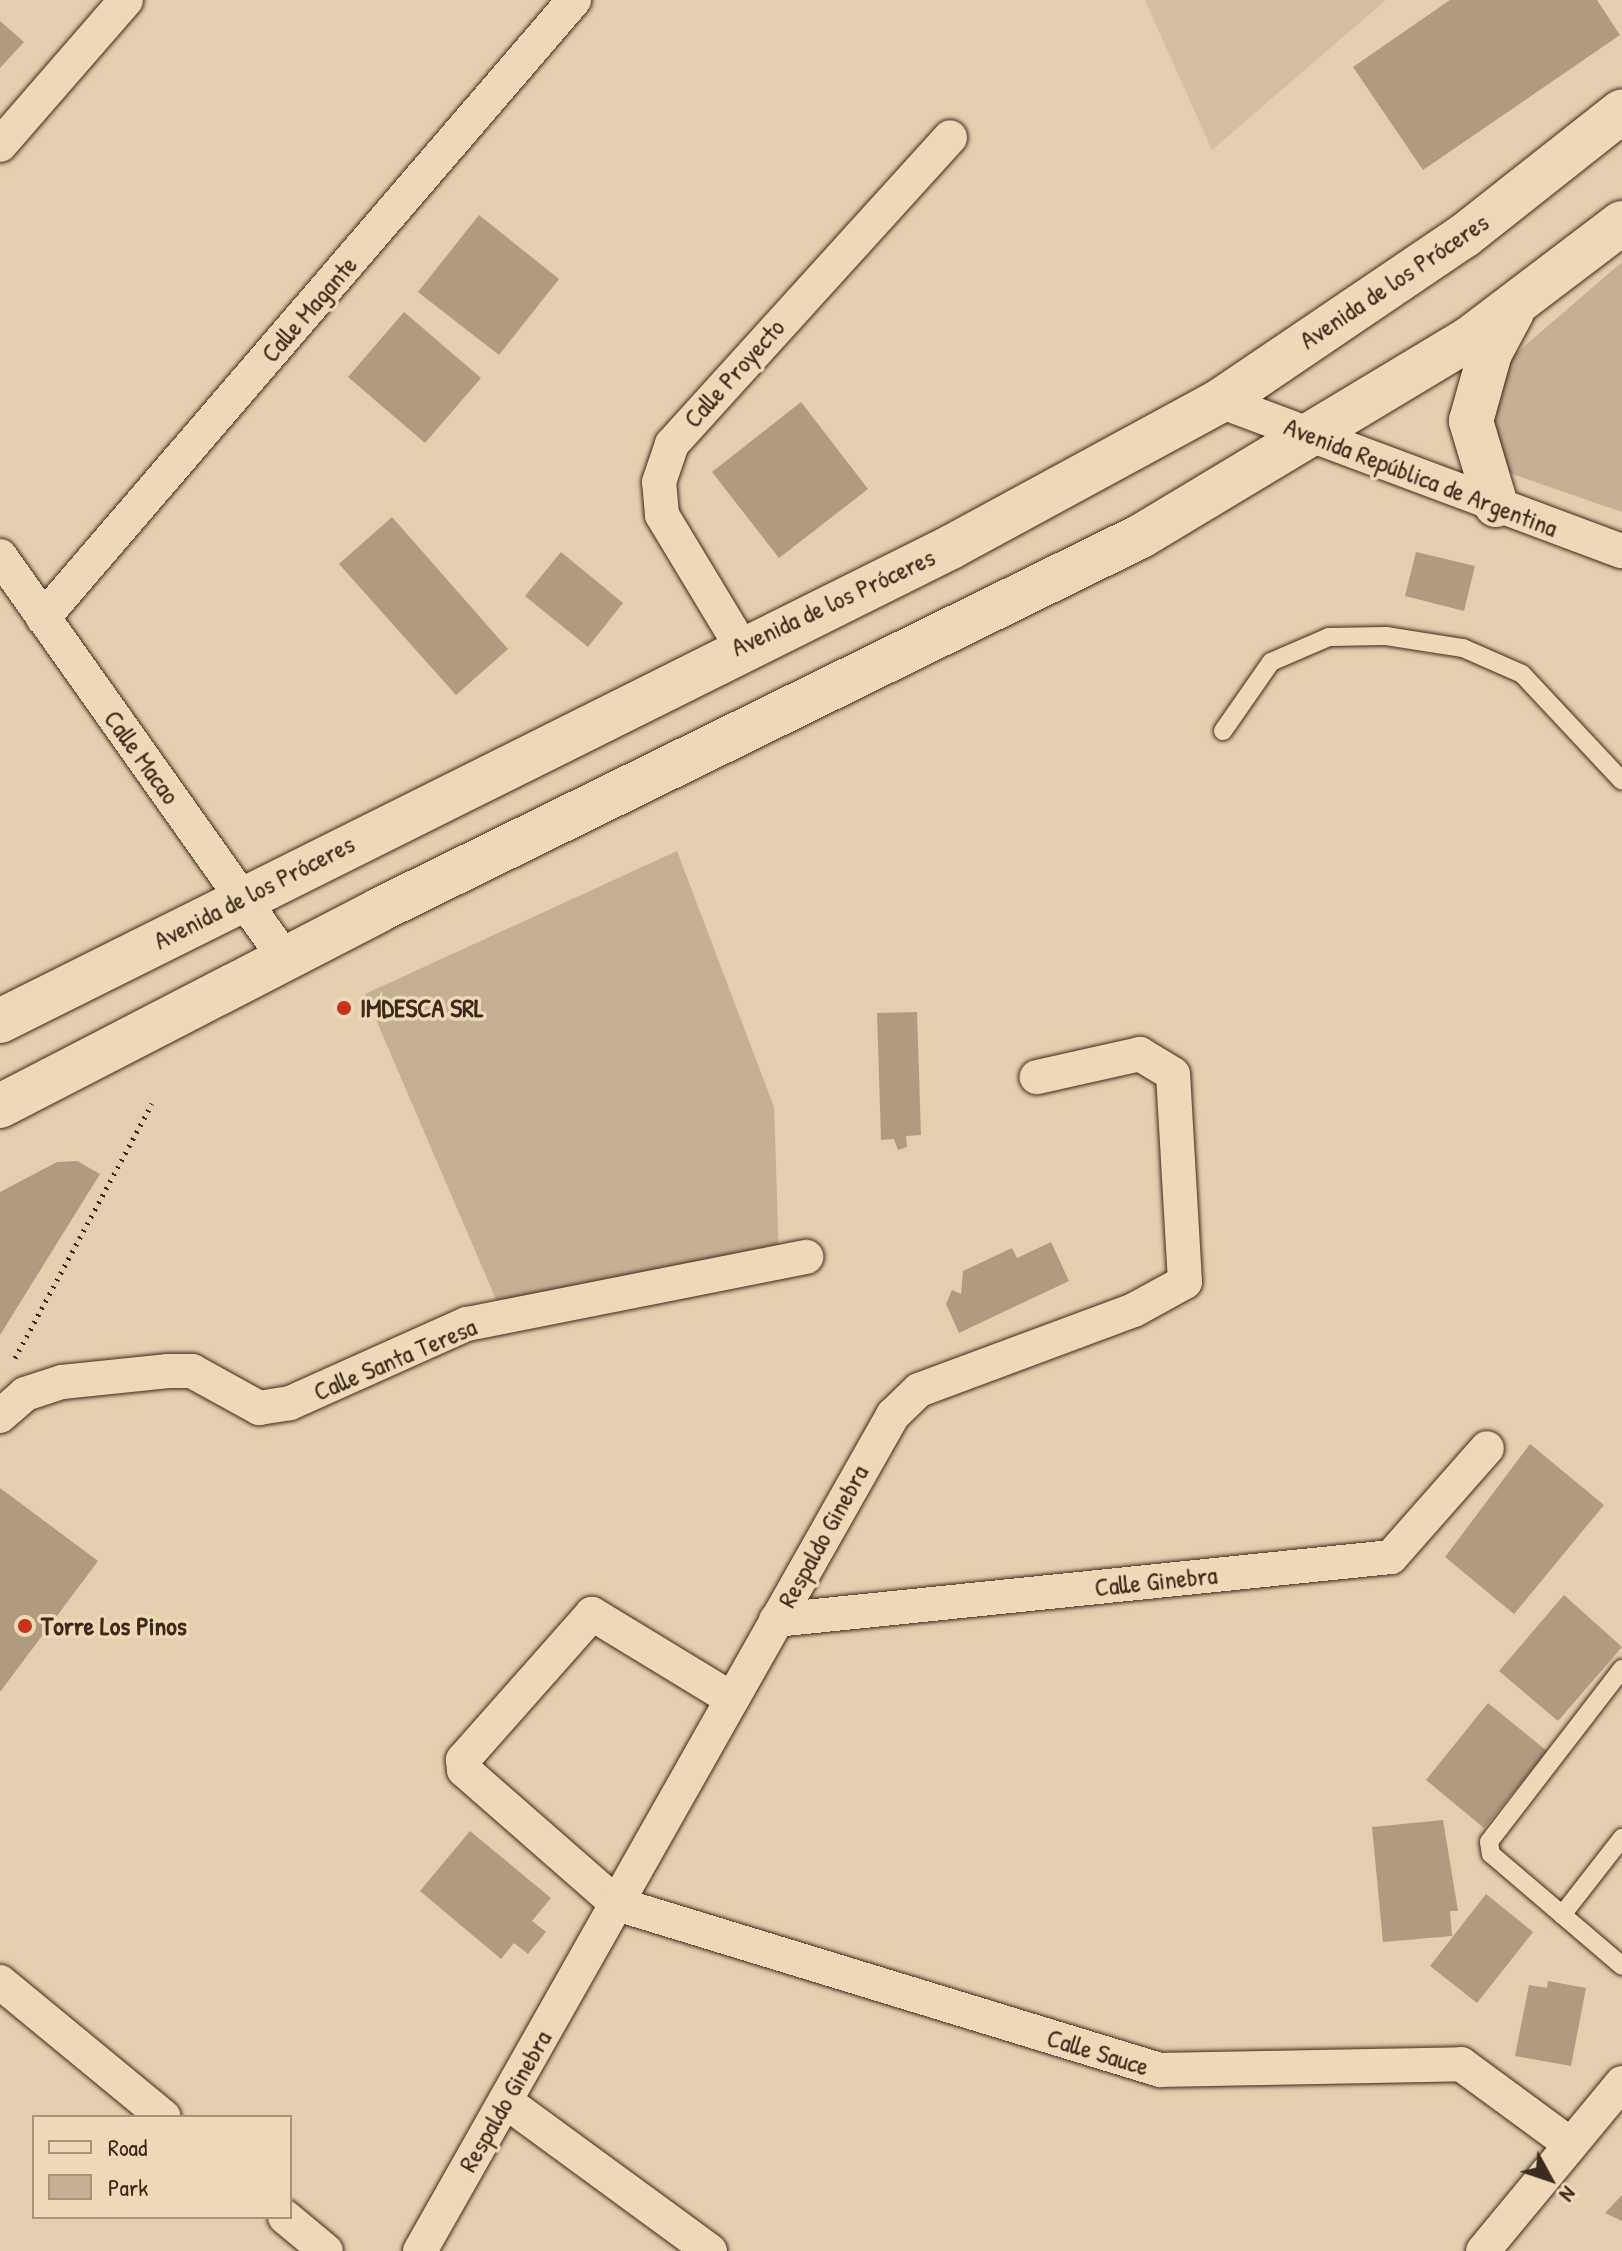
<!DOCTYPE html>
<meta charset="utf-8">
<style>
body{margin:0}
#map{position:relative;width:1622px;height:2251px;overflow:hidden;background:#e3ceae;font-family:"Patrick Hand",sans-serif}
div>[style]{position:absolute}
.built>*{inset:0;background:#d3bfa0}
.green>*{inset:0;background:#c4b093}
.building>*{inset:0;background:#af9b80}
.path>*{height:5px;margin-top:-2.5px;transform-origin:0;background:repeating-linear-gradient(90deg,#3b2a1e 0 2px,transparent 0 8px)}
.roads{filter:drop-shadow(0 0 2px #3b2a1e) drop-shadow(0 0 2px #3b2a1e)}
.lane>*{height:18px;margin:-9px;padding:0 9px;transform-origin:9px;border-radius:9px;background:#eed9b7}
.street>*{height:34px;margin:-17px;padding:0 17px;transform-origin:17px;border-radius:17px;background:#eed9b7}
.primary>*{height:44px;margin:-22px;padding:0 22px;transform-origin:22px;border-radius:22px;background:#eed9b7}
.dots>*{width:22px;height:22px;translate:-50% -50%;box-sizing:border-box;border:4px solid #eed9b7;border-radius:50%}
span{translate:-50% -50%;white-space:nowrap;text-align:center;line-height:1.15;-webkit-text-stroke:7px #eed9b7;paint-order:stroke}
.street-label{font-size:26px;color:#3b2a1e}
.poi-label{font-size:26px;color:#3b2a1e;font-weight:700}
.left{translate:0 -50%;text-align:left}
.legend{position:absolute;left:32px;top:2115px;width:260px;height:104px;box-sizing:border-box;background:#eed9b7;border:2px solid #a6937a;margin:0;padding:10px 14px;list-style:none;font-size:24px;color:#3b2a1e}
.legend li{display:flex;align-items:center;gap:16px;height:40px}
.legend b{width:40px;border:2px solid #a6937a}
.north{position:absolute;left:1510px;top:2139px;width:80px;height:80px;-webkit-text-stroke:6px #eed9b7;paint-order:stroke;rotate:130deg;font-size:22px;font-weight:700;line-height:32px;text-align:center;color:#3b2a1e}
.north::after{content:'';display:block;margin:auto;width:28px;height:36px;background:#3b2a1e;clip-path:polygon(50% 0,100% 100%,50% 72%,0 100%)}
</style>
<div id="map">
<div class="built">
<i style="clip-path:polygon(1145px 0,1386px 0,1212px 150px)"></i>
</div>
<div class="green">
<i style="clip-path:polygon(1622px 262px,1622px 512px,1509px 473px,1485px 421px,1506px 362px)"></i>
<i style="clip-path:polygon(677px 851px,774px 1107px,779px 1257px,501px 1311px,365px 994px)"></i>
</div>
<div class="building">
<i style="clip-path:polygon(1450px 0,1597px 0,1620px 35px,1423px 170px,1353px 67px)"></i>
<i style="clip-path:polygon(0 21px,24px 42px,0 68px)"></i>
<i style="clip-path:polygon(479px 215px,559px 279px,499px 355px,418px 292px)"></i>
<i style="clip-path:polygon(404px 312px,481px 378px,425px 443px,348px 377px)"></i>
<i style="clip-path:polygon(801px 402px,868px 489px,779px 558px,712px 472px)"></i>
<i style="clip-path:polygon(392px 517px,508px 649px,456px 695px,339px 564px)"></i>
<i style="clip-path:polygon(561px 552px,623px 603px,588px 647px,525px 596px)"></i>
<i style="clip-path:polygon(1416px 552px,1475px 566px,1464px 611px,1405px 596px)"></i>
<i style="clip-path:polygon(917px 1012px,921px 1135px,906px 1136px,907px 1147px,898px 1150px,894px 1139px,881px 1140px,877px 1013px)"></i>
<i style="clip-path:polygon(77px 1161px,100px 1174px,0 1335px,0 1192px,57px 1162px)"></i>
<i style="clip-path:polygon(1051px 1242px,1069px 1281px,959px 1333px,946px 1304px,952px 1290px,961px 1294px,963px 1271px,1012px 1248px,1017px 1258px)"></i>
<i style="clip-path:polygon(1530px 1444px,1604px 1505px,1514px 1614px,1445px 1557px)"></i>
<i style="clip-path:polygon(0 1488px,98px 1561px,0 1692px)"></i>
<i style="clip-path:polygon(1564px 1595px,1622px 1647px,1558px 1721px,1499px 1671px)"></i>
<i style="clip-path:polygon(1488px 1703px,1547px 1751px,1484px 1828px,1426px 1780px)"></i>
<i style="clip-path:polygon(1443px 1820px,1458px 1911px,1450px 1911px,1452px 1936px,1383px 1942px,1372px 1827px)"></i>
<i style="clip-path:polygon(470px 1831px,551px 1898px,532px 1921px,546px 1932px,528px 1954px,514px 1943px,501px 1959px,420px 1891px)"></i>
<i style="clip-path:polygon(1486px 1894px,1533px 1932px,1477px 2003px,1430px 1966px)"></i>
<i style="clip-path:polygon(1548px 1981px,1586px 1988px,1571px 2066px,1515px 2056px,1529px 1985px,1547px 1988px)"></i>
<i style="clip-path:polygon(1622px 2195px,1622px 2221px,1605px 2213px)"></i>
</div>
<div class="path">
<i style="left:15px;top:1358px;width:289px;rotate:-61.7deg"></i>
</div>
<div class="roads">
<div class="lane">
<i style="left:1223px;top:731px;width:84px;rotate:-55.2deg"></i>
<i style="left:1271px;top:662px;width:63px;rotate:-23.3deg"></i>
<i style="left:1329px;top:637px;width:57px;rotate:-1deg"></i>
<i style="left:1386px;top:636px;width:78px;rotate:8.9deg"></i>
<i style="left:1463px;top:648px;width:64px;rotate:23.8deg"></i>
<i style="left:1522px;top:674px;width:146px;rotate:46.9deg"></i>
<i style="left:1622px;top:1669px;width:218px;rotate:127.6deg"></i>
<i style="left:1489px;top:1842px;width:12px;rotate:81deg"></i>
<i style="left:1491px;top:1854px;width:172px;rotate:40.5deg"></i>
<i style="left:1562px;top:1915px;width:98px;rotate:-52.1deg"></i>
</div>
<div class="street">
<i style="left:0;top:145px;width:192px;rotate:-49deg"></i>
<i style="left:1220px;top:401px;width:429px;rotate:20.5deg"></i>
<i style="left:0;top:556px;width:494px;rotate:54.7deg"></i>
<i style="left:43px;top:618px;width:815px;rotate:-49.33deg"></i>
<i style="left:741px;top:646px;width:153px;rotate:-121.1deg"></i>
<i style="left:662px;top:515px;width:33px;rotate:-95deg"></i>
<i style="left:659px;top:482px;width:40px;rotate:-71.1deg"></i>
<i style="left:672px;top:444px;width:414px;rotate:-47.8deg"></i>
<i style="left:0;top:1416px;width:33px;rotate:-41deg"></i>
<i style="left:25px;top:1394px;width:39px;rotate:-18deg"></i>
<i style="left:62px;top:1382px;width:107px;rotate:-5.9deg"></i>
<i style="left:168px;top:1371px;width:24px"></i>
<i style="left:192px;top:1371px;width:77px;rotate:28.9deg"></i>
<i style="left:259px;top:1408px;width:31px;rotate:-9deg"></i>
<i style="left:290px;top:1403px;width:194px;rotate:-24.1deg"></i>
<i style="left:467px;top:1324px;width:346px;rotate:-11.2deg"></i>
<i style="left:776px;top:1620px;width:618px;rotate:-5.85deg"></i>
<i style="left:1391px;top:1557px;width:145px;rotate:-48.6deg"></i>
<i style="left:732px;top:1699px;width:164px;rotate:-148.7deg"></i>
<i style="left:592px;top:1614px;width:195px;rotate:131.5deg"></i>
<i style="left:463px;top:1760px;width:10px;rotate:84deg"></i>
<i style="left:464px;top:1770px;width:203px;rotate:41.2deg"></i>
<i style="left:617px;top:1904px;width:568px;rotate:17deg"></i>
<i style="left:1160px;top:2070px;width:301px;rotate:-1.1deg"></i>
<i style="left:1461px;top:2064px;width:135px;rotate:36.3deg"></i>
<i style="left:0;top:1982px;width:212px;rotate:39.5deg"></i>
<i style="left:505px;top:2101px;width:254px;rotate:36.2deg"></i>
<i style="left:285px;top:2217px;width:53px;rotate:39.7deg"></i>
<i style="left:420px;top:2251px;width:961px;rotate:-60.5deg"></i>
<i style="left:893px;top:1415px;width:36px;rotate:-44deg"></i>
<i style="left:919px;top:1390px;width:229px;rotate:-20.4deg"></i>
<i style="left:1134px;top:1310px;width:58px;rotate:-28.8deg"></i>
<i style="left:1185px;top:1282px;width:208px;rotate:-93.3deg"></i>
<i style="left:1173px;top:1074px;width:39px;rotate:-149deg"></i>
<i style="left:1140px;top:1054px;width:106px;rotate:167.4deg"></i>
<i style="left:1483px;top:2251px;width:218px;rotate:-50.4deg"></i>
</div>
<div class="primary">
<i style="left:1496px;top:505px;width:88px;rotate:-106.6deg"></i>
<i style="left:1471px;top:421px;width:71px;rotate:-74.4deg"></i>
<i style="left:1490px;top:353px;width:47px;rotate:-61.8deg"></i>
<i style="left:0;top:1021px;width:1063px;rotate:-26.49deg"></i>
<i style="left:951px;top:547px;width:306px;rotate:-28.5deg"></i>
<i style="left:1220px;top:401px;width:295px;rotate:-34.1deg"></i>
<i style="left:1464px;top:236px;width:201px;rotate:-38.3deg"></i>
<i style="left:0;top:1106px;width:427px;rotate:-27.3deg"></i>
<i style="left:379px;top:910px;width:849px;rotate:-26.14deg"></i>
<i style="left:1141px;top:536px;width:383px;rotate:-31deg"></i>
<i style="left:1469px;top:339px;width:192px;rotate:-37.2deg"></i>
</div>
</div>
<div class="dots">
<i style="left:344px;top:1008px;background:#c8321e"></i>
<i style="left:25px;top:1626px;background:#c8321e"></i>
</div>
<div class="street-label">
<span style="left:1394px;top:281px;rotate:-34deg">Avenida de los Próceres</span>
<span style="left:309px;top:309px;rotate:-49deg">Calle Magante</span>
<span style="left:734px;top:373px;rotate:-48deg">Calle Proyecto</span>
<span style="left:1421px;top:477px;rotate:21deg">Avenida República de Argentina</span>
<span style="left:833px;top:602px;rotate:-25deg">Avenida de los Próceres</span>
<span style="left:142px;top:757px;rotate:54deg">Calle Macao</span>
<span style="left:254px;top:892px;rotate:-27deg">Avenida de los Próceres</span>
<span style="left:395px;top:1359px;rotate:-23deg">Calle Santa Teresa</span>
<span style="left:823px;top:1536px;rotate:-61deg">Respaldo Ginebra</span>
<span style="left:1156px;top:1581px;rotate:-6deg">Calle Ginebra</span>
<span style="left:1098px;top:2052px;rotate:17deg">Calle Sauce</span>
<span style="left:505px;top:2101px;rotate:-60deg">Respaldo Ginebra</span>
</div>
<div class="poi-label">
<span class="left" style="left:360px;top:1008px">IMDESCA SRL</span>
<span class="left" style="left:41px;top:1626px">Torre Los Pinos</span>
</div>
<ul class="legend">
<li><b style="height:10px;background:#eed9b7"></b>Road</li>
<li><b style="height:22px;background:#c4b093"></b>Park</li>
</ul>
<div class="north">N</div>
</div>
